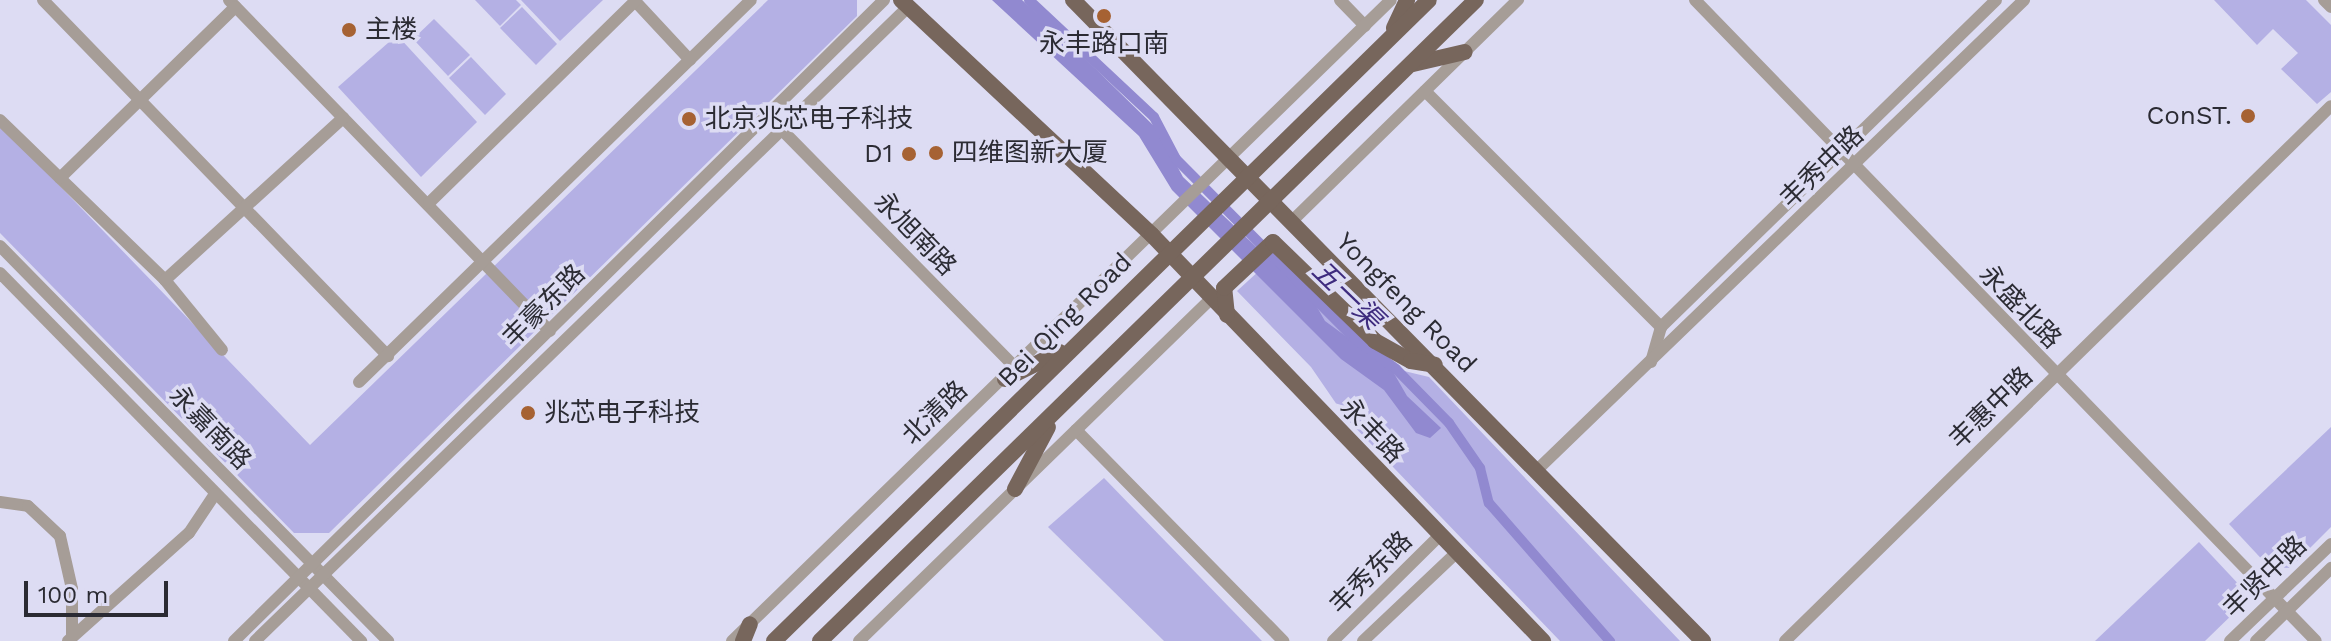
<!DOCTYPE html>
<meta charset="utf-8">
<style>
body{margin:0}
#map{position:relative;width:2331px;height:641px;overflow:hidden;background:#dddcf3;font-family:"Work Sans","Noto Sans SC",sans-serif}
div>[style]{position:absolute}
.green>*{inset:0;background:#b4b0e4}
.water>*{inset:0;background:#9189d0}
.canal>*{height:10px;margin:-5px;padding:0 5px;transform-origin:5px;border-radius:5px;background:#9189d0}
.minor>*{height:12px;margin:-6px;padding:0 6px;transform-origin:6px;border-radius:6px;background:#a69d97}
.major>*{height:16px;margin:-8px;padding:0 8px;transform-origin:8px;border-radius:8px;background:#77665c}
.dots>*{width:22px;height:22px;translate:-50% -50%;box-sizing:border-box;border:4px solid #dddcf3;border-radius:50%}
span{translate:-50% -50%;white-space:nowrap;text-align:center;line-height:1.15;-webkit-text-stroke:7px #dddcf3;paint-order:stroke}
.poi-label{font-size:26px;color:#2b2b33}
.left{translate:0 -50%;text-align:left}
.right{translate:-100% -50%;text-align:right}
.street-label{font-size:26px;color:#2b2b33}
.water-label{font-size:28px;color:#3e2b7e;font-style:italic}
.scale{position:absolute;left:24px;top:581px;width:144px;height:36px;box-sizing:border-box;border:4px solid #2b2b33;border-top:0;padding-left:10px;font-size:24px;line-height:28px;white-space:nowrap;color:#2b2b33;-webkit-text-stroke:6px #dddcf3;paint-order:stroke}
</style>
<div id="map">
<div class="green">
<i style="clip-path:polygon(475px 0,516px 0,521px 5px,500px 26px)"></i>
<i style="clip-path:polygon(521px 0,603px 0,560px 41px)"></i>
<i style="clip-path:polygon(768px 0,857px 0,857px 16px,329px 533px,294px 533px,0 233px,0 124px,310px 445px)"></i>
<i style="clip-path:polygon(2214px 0,2306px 0,2331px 25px,2331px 92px,2317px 104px,2281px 69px,2298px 53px,2273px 29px,2257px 45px)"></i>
<i style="clip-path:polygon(522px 7px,557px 44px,536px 65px,500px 28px)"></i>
<i style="clip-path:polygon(434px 19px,470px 55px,448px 76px,413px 39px)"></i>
<i style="clip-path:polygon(397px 35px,477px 122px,421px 177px,338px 87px)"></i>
<i style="clip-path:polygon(471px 57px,506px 94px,485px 115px,449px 78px)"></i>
<i style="clip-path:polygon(1273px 258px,1400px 370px,1429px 377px,1680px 641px,1560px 641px,1346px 418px,1311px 367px,1237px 291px)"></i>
<i style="clip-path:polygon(2331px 427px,2331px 527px,2290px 568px,2269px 567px,2229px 524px)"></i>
<i style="clip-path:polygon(1104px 478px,1262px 641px,1164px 641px,1048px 527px)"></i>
<i style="clip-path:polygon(2199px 542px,2244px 590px,2240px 607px,2205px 641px,2095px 641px)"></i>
</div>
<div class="water">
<i style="clip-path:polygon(992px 0,1022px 0,1061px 35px,1157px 129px,1183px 177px,1314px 302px,1325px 321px,1392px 370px,1407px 396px,1441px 428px,1430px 438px,1416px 433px,1384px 390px,1341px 359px,1172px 190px,1139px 136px)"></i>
</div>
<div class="canal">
<i style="left:1029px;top:0;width:171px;rotate:43.1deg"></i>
<i style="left:1154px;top:117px;width:47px;rotate:62.4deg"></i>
<i style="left:1176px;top:159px;width:252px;rotate:45.2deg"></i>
<i style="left:1354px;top:338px;width:52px;rotate:36.4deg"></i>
<i style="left:1396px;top:369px;width:76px;rotate:45.5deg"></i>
<i style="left:1449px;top:423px;width:55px;rotate:55.4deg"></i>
<i style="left:1480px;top:468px;width:36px;rotate:76deg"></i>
<i style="left:1489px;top:503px;width:184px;rotate:48.8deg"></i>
</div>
<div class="minor">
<i style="left:43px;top:0;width:496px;rotate:45.9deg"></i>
<i style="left:229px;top:0;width:461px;rotate:45.9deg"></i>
<i style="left:634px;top:0;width:82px;rotate:47deg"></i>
<i style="left:1340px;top:0;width:36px;rotate:46deg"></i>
<i style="left:1695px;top:0;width:892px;rotate:45.91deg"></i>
<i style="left:2324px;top:0;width:10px;rotate:45deg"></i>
<i style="left:1425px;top:91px;width:334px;rotate:45deg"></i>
<i style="left:0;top:120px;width:230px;rotate:44.1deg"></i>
<i style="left:165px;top:280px;width:90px;rotate:50.8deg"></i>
<i style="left:782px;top:130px;width:334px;rotate:45.5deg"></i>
<i style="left:60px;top:178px;width:245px;rotate:-44.3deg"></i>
<i style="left:429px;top:203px;width:289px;rotate:-44.4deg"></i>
<i style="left:1291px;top:222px;width:318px;rotate:-44.4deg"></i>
<i style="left:0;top:246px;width:554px;rotate:45.51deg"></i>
<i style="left:0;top:273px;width:516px;rotate:45.55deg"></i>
<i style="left:165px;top:280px;width:241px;rotate:-42.3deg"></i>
<i style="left:1651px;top:362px;width:36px;rotate:-74deg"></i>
<i style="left:1661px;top:327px;width:468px;rotate:-44.3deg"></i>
<i style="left:359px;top:382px;width:547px;rotate:-44.26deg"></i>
<i style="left:1076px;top:430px;width:296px;rotate:45.5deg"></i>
<i style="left:1537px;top:470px;width:677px;rotate:-43.98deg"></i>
<i style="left:0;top:502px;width:28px;rotate:8deg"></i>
<i style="left:28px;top:506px;width:44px;rotate:43.2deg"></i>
<i style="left:60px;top:536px;width:54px;rotate:77.2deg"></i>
<i style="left:72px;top:589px;width:46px;rotate:90deg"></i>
<i style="left:68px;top:641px;width:162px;rotate:-41.8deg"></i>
<i style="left:189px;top:533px;width:47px;rotate:-56.3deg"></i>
<i style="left:234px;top:641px;width:913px;rotate:-44.6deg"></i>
<i style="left:255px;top:641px;width:910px;rotate:-44.15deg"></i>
<i style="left:732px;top:641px;width:919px;rotate:-44.21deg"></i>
<i style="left:859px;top:641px;width:491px;rotate:-44.2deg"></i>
<i style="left:1333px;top:641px;width:149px;rotate:-44.7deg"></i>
<i style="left:1363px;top:641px;width:128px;rotate:-43.4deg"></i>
<i style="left:1785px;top:641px;width:764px;rotate:-44.42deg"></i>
<i style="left:2230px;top:641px;width:140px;rotate:-43.8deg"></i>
<i style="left:2256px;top:641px;width:105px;rotate:-44.2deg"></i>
</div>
<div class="major">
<i style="left:901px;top:0;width:344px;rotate:43.1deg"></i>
<i style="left:1152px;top:235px;width:564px;rotate:46.08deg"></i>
<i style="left:1073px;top:0;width:899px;rotate:45.5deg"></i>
<i style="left:1394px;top:28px;width:31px;rotate:-65deg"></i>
<i style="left:1413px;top:64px;width:53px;rotate:-13deg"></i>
<i style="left:1227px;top:315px;width:27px;rotate:-96deg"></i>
<i style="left:1224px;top:288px;width:67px;rotate:-43.2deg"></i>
<i style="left:1273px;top:242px;width:142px;rotate:44.1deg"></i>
<i style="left:1375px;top:341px;width:41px;rotate:29.1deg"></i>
<i style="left:1411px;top:361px;width:24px;rotate:9deg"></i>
<i style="left:1005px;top:379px;width:61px;rotate:-26.1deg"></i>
<i style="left:1015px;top:489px;width:70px;rotate:-62deg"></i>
<i style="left:743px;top:641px;width:18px;rotate:-68deg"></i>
<i style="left:774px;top:641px;width:916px;rotate:-44.38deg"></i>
<i style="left:820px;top:641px;width:917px;rotate:-44.34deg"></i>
</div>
<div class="dots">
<i style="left:1104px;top:16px;background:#a66233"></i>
<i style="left:349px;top:30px;background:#a66233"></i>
<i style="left:2248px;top:116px;background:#a66233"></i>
<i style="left:689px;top:119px;background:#a66233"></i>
<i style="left:936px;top:153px;background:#a66233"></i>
<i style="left:909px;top:154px;background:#a66233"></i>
<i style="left:528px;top:413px;background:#a66233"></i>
</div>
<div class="poi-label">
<span class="left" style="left:365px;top:30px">主楼</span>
<span style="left:1104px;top:44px">永丰路口南</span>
<span class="right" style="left:2232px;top:116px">ConST.</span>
<span class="left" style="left:705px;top:119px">北京兆芯电子科技</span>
<span class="left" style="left:952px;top:153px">四维图新大厦</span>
<span class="right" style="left:893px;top:154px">D1</span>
<span class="left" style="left:544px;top:413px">兆芯电子科技</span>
</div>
<div class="street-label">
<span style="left:1822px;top:167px;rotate:-44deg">丰秀中路</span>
<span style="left:915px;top:234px;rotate:46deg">永旭南路</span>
<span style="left:1406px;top:303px;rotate:45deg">Yongfeng Road</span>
<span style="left:544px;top:306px;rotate:-45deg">丰豪东路</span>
<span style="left:2020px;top:307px;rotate:46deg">永盛北路</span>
<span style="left:1065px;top:320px;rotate:-45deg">Bei Qing Road</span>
<span style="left:1991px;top:408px;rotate:-44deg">丰惠中路</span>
<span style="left:935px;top:413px;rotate:-44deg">北清路</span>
<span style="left:210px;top:428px;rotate:46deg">永嘉南路</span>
<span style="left:1372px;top:431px;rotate:46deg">永丰路</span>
<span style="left:1371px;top:573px;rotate:-45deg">丰秀东路</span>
<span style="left:2265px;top:577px;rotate:-44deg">丰贤中路</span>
</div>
<div class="water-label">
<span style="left:1347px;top:295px;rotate:44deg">五一渠</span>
</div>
<div class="scale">100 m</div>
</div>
